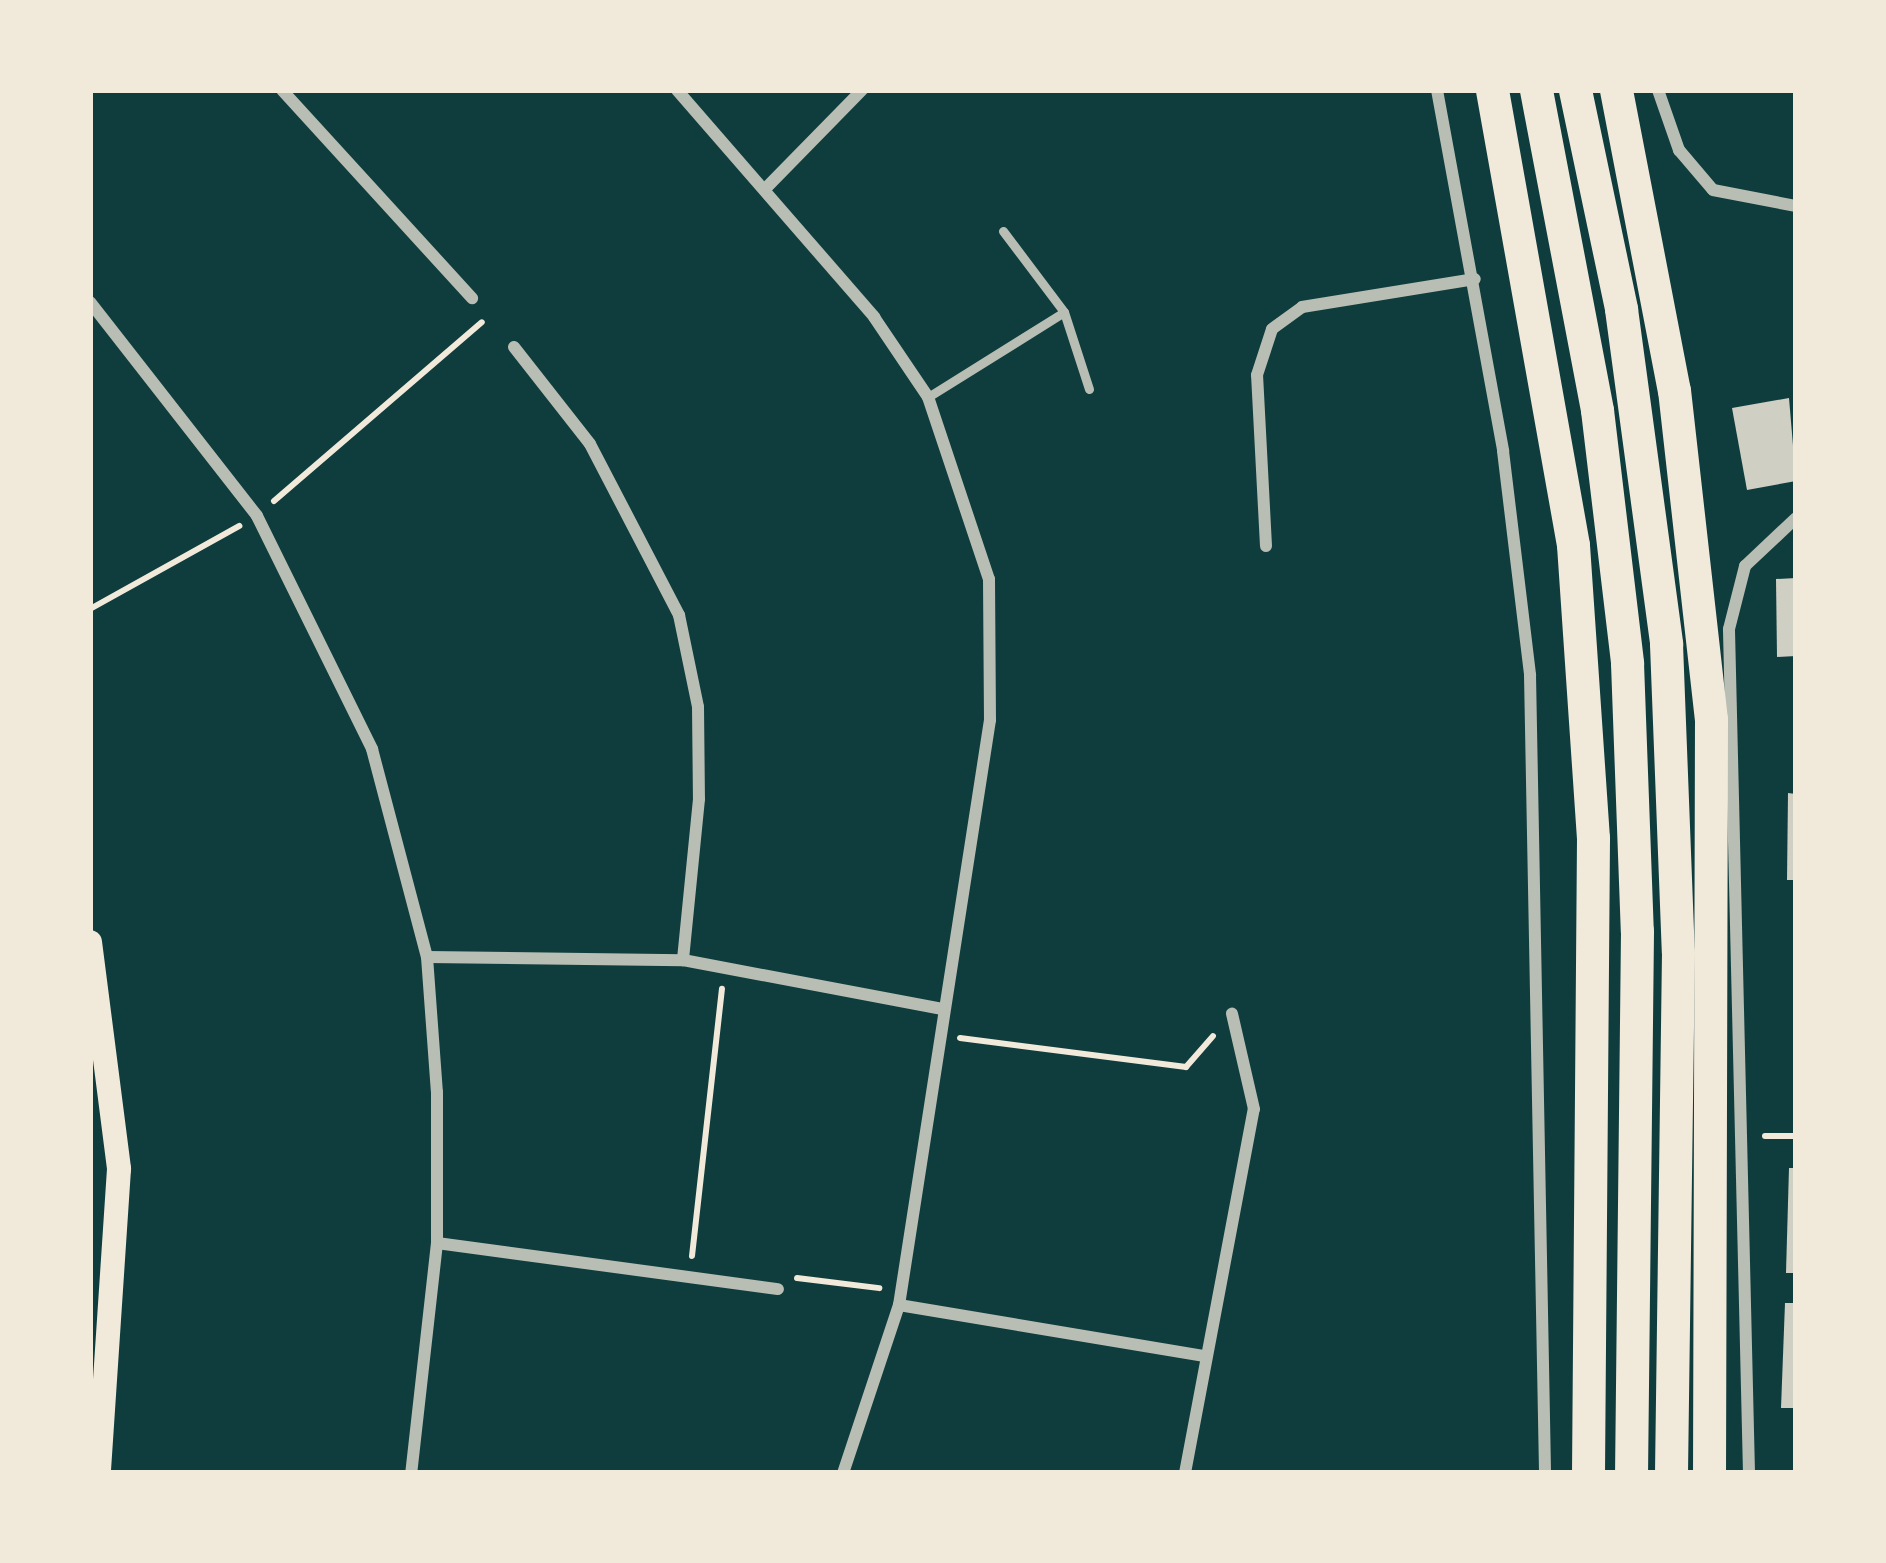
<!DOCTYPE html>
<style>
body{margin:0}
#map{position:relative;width:1886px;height:1563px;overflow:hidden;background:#0f3d3e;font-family:"Noto Sans",sans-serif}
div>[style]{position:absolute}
.building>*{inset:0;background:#cfcfc3}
.path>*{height:6px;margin:-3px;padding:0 3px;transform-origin:3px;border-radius:3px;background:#f1e9da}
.service>*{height:9px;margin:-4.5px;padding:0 4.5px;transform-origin:4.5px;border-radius:4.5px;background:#b8beb3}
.minor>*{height:12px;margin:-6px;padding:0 6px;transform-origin:6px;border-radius:6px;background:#b8beb3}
.secondary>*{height:24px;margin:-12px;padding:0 12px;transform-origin:12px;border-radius:12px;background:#f1e9da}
.trunk>*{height:33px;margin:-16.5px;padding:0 16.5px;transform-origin:16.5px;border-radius:16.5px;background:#f1e9da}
span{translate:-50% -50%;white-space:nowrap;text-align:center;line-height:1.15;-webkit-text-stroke:12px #f1e9da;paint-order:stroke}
.frame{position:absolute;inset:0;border:93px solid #f1e9da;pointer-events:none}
</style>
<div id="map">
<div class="building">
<i style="clip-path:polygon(1789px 398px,1796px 481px,1747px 490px,1732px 408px)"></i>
<i style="clip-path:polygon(1796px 578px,1796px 656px,1777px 657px,1776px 579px)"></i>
<i style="clip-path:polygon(1788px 793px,1796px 794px,1796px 880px,1787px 880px)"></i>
<i style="clip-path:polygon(1789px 1168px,1796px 1168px,1796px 1273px,1786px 1273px)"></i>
<i style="clip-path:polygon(1785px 1303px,1796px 1303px,1796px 1408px,1781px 1408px)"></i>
</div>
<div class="path">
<i style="left:274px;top:501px;width:274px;rotate:-40.7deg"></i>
<i style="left:90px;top:609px;width:171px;rotate:-29.1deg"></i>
<i style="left:960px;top:1038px;width:228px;rotate:7.3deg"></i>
<i style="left:1186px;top:1067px;width:41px;rotate:-48.9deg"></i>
<i style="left:1765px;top:1136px;width:31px"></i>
<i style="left:692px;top:1256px;width:269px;rotate:-83.6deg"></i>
<i style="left:797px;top:1278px;width:83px;rotate:7deg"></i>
</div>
<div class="service">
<i style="left:1003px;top:231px;width:101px;rotate:53deg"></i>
<i style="left:1064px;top:312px;width:81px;rotate:72deg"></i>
<i style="left:928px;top:397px;width:160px;rotate:-32deg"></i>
</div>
<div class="minor">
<i style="left:282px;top:90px;width:282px;rotate:47.6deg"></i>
<i style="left:677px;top:90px;width:301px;rotate:49deg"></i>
<i style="left:874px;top:317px;width:97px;rotate:56deg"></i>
<i style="left:928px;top:397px;width:192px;rotate:71.5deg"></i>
<i style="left:989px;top:579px;width:141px;rotate:89.6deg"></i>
<i style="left:990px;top:720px;width:592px;rotate:98.84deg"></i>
<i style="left:899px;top:1305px;width:177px;rotate:108.4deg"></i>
<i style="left:1437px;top:90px;width:367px;rotate:79.6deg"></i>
<i style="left:1503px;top:451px;width:226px;rotate:83.1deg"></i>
<i style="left:1530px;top:675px;width:798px;rotate:88.92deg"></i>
<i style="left:1658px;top:90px;width:64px;rotate:70.7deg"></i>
<i style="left:1679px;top:150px;width:52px;rotate:49.6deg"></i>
<i style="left:1713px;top:190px;width:85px;rotate:10.9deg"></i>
<i style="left:766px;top:188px;width:137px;rotate:-45.6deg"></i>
<i style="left:90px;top:302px;width:271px;rotate:52deg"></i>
<i style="left:257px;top:516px;width:260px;rotate:63.7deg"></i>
<i style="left:372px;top:749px;width:215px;rotate:75.2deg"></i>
<i style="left:427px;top:957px;width:135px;rotate:85.8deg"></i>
<i style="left:437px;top:1092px;width:151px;rotate:90deg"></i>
<i style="left:437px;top:1243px;width:231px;rotate:96.4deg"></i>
<i style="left:514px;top:347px;width:123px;rotate:51.9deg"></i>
<i style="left:590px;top:444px;width:193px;rotate:62.5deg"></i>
<i style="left:679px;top:615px;width:94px;rotate:78.3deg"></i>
<i style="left:698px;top:707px;width:92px;rotate:89.4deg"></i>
<i style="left:699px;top:799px;width:162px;rotate:95.7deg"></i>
<i style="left:1266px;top:546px;width:171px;rotate:-93deg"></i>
<i style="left:1257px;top:375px;width:48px;rotate:-71.9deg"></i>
<i style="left:1272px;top:329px;width:37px;rotate:-36deg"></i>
<i style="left:1302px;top:307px;width:175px;rotate:-9.2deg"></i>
<i style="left:427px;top:957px;width:256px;rotate:0.7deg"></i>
<i style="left:683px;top:960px;width:264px;rotate:10.7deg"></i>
<i style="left:437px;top:1243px;width:344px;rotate:7.7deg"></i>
<i style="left:899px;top:1305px;width:310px;rotate:9.5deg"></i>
<i style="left:1185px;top:1473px;width:370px;rotate:-79.3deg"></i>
<i style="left:1254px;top:1109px;width:98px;rotate:-103deg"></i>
<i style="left:1749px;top:1473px;width:844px;rotate:-91.36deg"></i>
<i style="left:1729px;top:629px;width:65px;rotate:-75.7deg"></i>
<i style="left:1745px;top:566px;width:70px;rotate:-43.3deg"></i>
</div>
<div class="secondary">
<i style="left:90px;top:942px;width:229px;rotate:82.7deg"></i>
<i style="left:119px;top:1169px;width:305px;rotate:93.8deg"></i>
</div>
<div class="trunk">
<i style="left:1492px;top:90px;width:462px;rotate:79.9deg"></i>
<i style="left:1573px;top:545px;width:294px;rotate:86.1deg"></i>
<i style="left:1593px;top:838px;width:635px;rotate:90.45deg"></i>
<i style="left:1536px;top:90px;width:326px;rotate:79.2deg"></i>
<i style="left:1597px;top:410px;width:255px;rotate:83.2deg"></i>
<i style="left:1627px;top:663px;width:268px;rotate:87.9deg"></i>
<i style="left:1637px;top:931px;width:542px;rotate:90.63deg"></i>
<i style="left:1575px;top:90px;width:224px;rotate:78.1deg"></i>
<i style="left:1621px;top:309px;width:338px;rotate:82.3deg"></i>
<i style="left:1666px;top:644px;width:308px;rotate:87.8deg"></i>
<i style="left:1678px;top:952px;width:521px;rotate:90.77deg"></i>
<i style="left:1616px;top:90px;width:306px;rotate:79.1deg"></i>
<i style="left:1674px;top:390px;width:331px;rotate:83.6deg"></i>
<i style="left:1711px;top:719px;width:754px;rotate:90.15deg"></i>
</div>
<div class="frame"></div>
</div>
